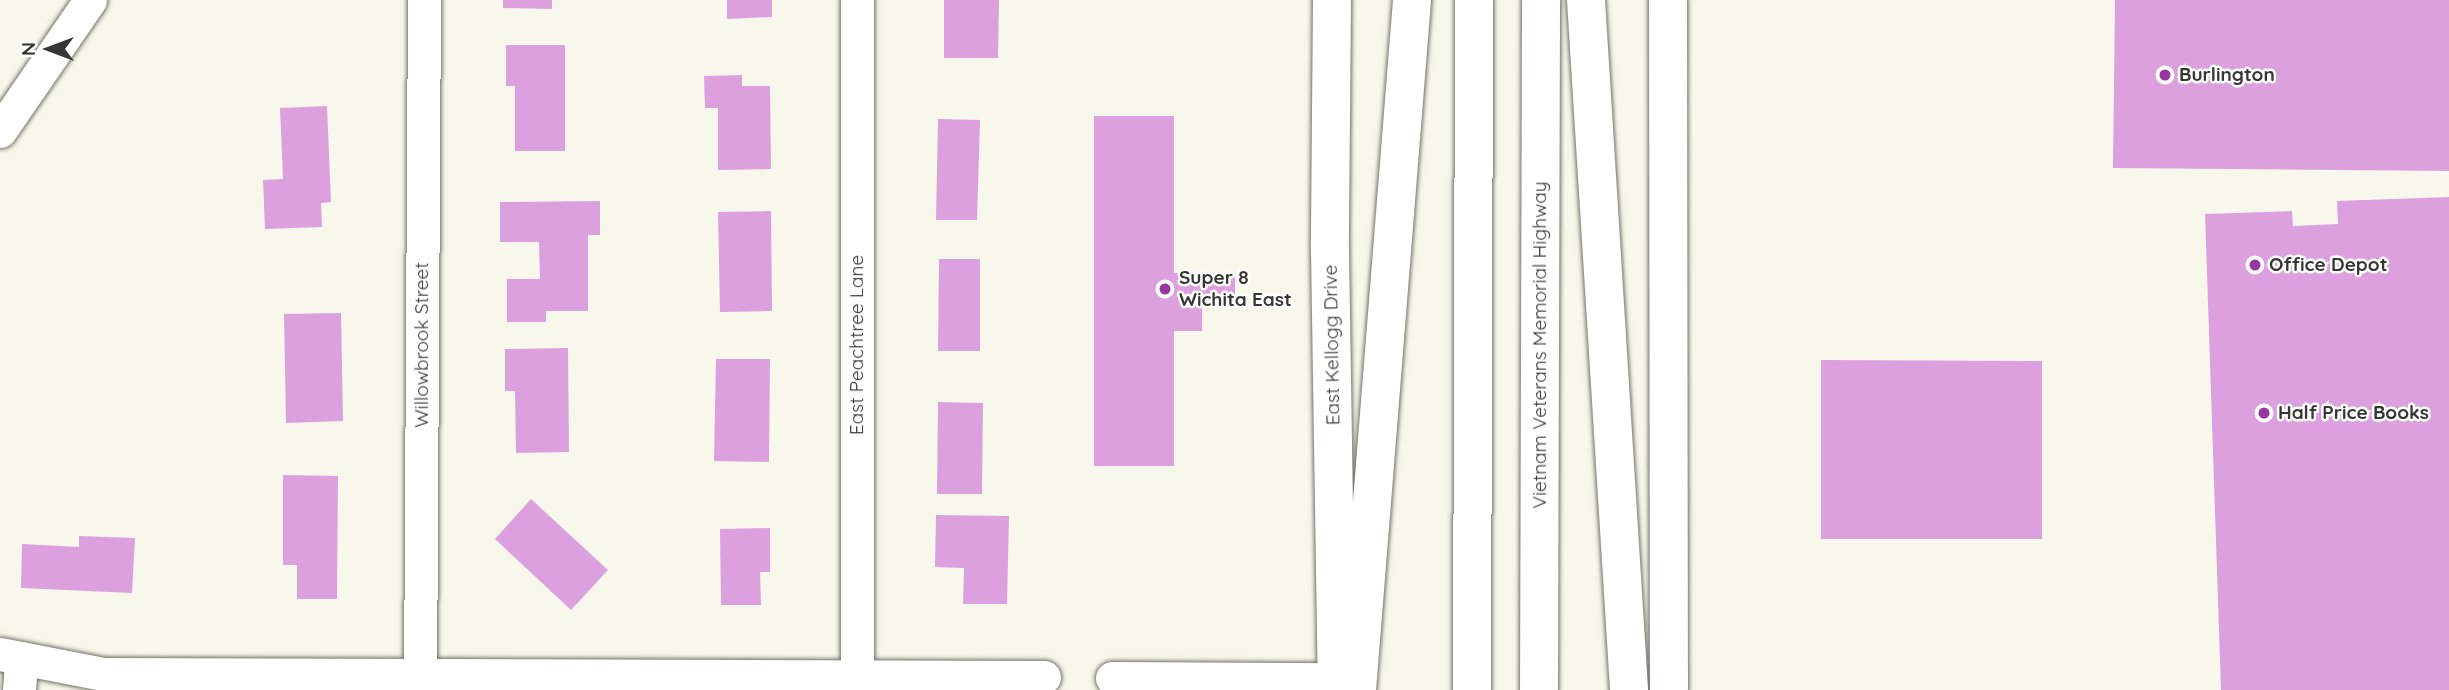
<!DOCTYPE html>
<style>
body{margin:0}
#map{position:relative;width:2449px;height:690px;overflow:hidden;background:#f7f8eb;font-family:Quicksand,sans-serif}
div>[style]{position:absolute}
.building>*{inset:0;background:#dca0df}
.roads{filter:drop-shadow(0 0 2px #737468) drop-shadow(0 0 2px #737468)}
.minor>*{height:33px;margin:-16.5px;padding:0 16.5px;transform-origin:16.5px;border-radius:16.5px;background:#fff}
.secondary>*{height:38px;margin:-19px;padding:0 19px;transform-origin:19px;border-radius:19px;background:#fff}
.motorway>*{height:38px;margin:-19px;padding:0 19px;transform-origin:19px;border-radius:19px;background:#fff}
.dots>*{width:19px;height:19px;translate:-50% -50%;box-sizing:border-box;border:4px solid #fff;border-radius:50%}
span{translate:-50% -50%;white-space:nowrap;text-align:center;line-height:1.15;-webkit-text-stroke:5px #fff;paint-order:stroke}
.poi-label{font-size:19px;color:#363732;font-weight:700}
.left{translate:0 -50%;text-align:left}
.street-label{font-size:19px;color:#363732}
.north{position:absolute;left:14px;top:14px;width:70px;height:70px;-webkit-text-stroke:5px #fff;paint-order:stroke;rotate:270deg;font-size:19px;font-weight:700;line-height:28px;text-align:center;color:#363732}
.north::after{content:'';display:block;margin:auto;width:24px;height:32px;background:#363732;clip-path:polygon(50% 0,100% 100%,50% 72%,0 100%)}
</style>
<div id="map">
<div class="building">
<i style="clip-path:polygon(503px 0,552px 0,552px 9px,503px 8px)"></i>
<i style="clip-path:polygon(727px 0,772px 0,772px 17px,727px 19px)"></i>
<i style="clip-path:polygon(944px 0,999px 0,998px 58px,944px 58px)"></i>
<i style="clip-path:polygon(2115px 0,2449px 0,2449px 171px,2113px 168px)"></i>
<i style="clip-path:polygon(506px 45px,565px 45px,565px 151px,515px 151px,515px 86px,506px 86px)"></i>
<i style="clip-path:polygon(742px 75px,742px 86px,770px 86px,771px 169px,718px 170px,718px 108px,705px 108px,704px 76px)"></i>
<i style="clip-path:polygon(327px 106px,331px 202px,321px 203px,322px 227px,265px 229px,263px 180px,283px 179px,280px 108px)"></i>
<i style="clip-path:polygon(1094px 116px,1174px 116px,1174px 273px,1235px 273px,1235px 304px,1202px 304px,1202px 331px,1174px 331px,1174px 466px,1094px 466px)"></i>
<i style="clip-path:polygon(938px 119px,980px 120px,977px 220px,936px 220px)"></i>
<i style="clip-path:polygon(2449px 197px,2449px 690px,2221px 690px,2205px 214px,2292px 211px,2293px 226px,2338px 224px,2337px 201px)"></i>
<i style="clip-path:polygon(600px 201px,600px 235px,588px 235px,588px 311px,546px 311px,546px 322px,507px 322px,507px 279px,540px 279px,539px 242px,500px 242px,500px 202px)"></i>
<i style="clip-path:polygon(771px 211px,772px 311px,720px 312px,718px 212px)"></i>
<i style="clip-path:polygon(939px 259px,980px 259px,980px 351px,938px 351px)"></i>
<i style="clip-path:polygon(341px 313px,343px 421px,286px 423px,284px 314px)"></i>
<i style="clip-path:polygon(568px 348px,569px 452px,516px 453px,515px 391px,505px 391px,505px 349px)"></i>
<i style="clip-path:polygon(716px 359px,770px 359px,769px 462px,714px 461px)"></i>
<i style="clip-path:polygon(1821px 360px,2042px 361px,2042px 539px,1821px 539px)"></i>
<i style="clip-path:polygon(938px 402px,983px 403px,982px 494px,937px 494px)"></i>
<i style="clip-path:polygon(283px 475px,338px 476px,337px 599px,297px 599px,297px 565px,283px 565px)"></i>
<i style="clip-path:polygon(531px 499px,608px 570px,571px 610px,495px 539px)"></i>
<i style="clip-path:polygon(936px 515px,1009px 516px,1007px 604px,963px 604px,964px 568px,935px 567px)"></i>
<i style="clip-path:polygon(770px 528px,770px 572px,760px 572px,761px 605px,721px 605px,720px 529px)"></i>
<i style="clip-path:polygon(79px 536px,135px 538px,132px 593px,21px 588px,22px 544px,79px 547px)"></i>
</div>
<div class="roads">
<div class="minor">
<i style="left:857px;top:0;width:690px;rotate:90deg"></i>
<i style="left:0;top:131px;width:159px;rotate:-55.5deg"></i>
<i style="left:0;top:654px;width:105px;rotate:11deg"></i>
<i style="left:103px;top:674px;width:941px;rotate:0.18deg"></i>
<i style="left:1112px;top:678px;width:224px;rotate:0.3deg"></i>
<i style="left:19px;top:690px;width:32px;rotate:-86deg"></i>
<i style="left:420px;top:690px;width:690px;rotate:-89.67deg"></i>
</div>
<div class="secondary">
<i style="left:1332px;top:0;width:251px;rotate:90.5deg"></i>
<i style="left:1330px;top:251px;width:439px;rotate:89.1deg"></i>
<i style="left:1668px;top:0;width:690px;rotate:89.92deg"></i>
</div>
<div class="motorway">
<i style="left:1586px;top:0;width:691px;rotate:86.43deg"></i>
<i style="left:1357px;top:690px;width:692px;rotate:-85.44deg"></i>
<i style="left:1472px;top:690px;width:690px;rotate:-89.83deg"></i>
<i style="left:1539px;top:690px;width:690px;rotate:-89.83deg"></i>
</div>
</div>
<div class="dots">
<i style="left:2165px;top:75px;background:#97369e"></i>
<i style="left:2255px;top:265px;background:#97369e"></i>
<i style="left:1165px;top:289px;background:#97369e"></i>
<i style="left:2264px;top:413px;background:#97369e"></i>
</div>
<div class="poi-label">
<span class="left" style="left:2179px;top:75px">Burlington</span>
<span class="left" style="left:2269px;top:265px">Office Depot</span>
<span class="left" style="left:1179px;top:289px">Super 8<br>Wichita East</span>
<span class="left" style="left:2278px;top:413px">Half Price Books</span>
</div>
<div class="street-label">
<span style="left:422px;top:345px;rotate:-90deg">Willowbrook Street</span>
<span style="left:857px;top:345px;rotate:-90deg">East Peachtree Lane</span>
<span style="left:1332px;top:345px;rotate:-91deg">East Kellogg Drive</span>
<span style="left:1540px;top:345px;rotate:-90deg">Vietnam Veterans Memorial Highway</span>
</div>
<div class="north">N</div>
</div>
